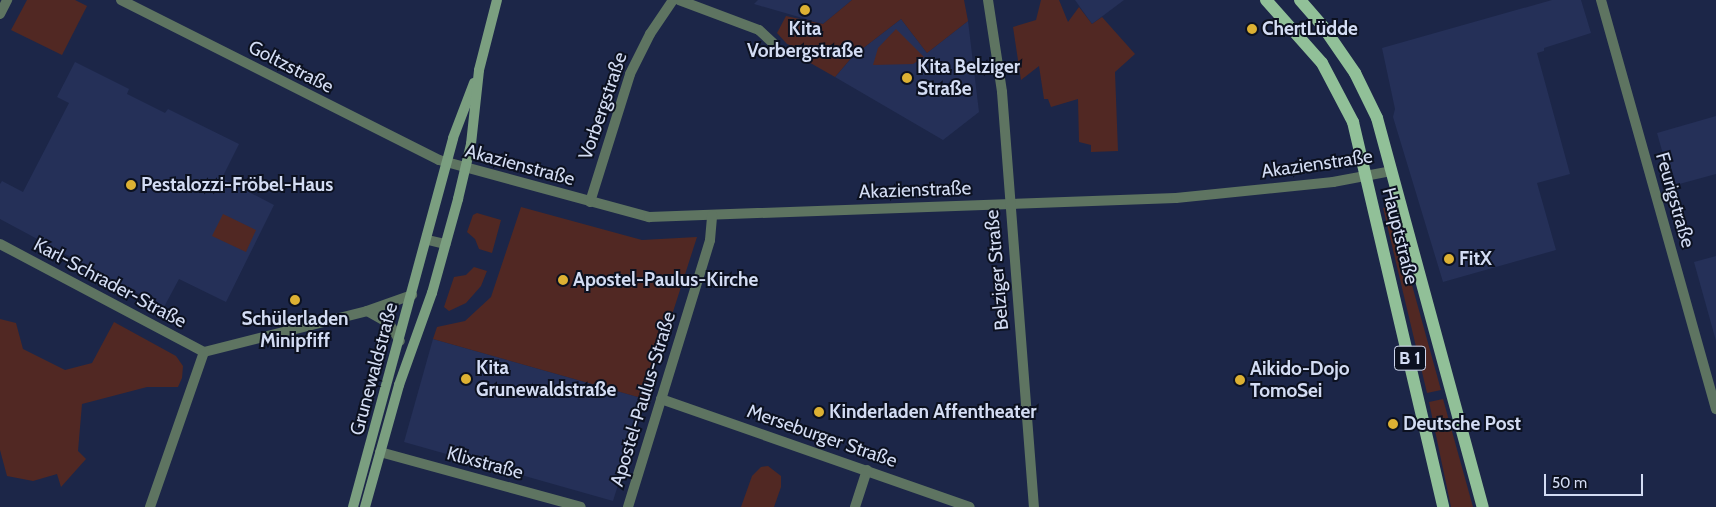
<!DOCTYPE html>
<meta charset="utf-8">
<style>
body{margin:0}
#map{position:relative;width:1716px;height:507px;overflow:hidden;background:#1c2648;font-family:Cabin,sans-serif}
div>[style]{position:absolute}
.built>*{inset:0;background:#253058}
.green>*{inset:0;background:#512823}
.minor>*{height:10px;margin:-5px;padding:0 5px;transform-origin:5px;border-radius:5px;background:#5e7461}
.secondary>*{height:10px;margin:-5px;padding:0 5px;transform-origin:5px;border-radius:5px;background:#7b9f80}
.primary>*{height:12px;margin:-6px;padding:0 6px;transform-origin:6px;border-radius:6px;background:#91c098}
.dots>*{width:14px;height:14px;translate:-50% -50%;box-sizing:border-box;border:2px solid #0c1120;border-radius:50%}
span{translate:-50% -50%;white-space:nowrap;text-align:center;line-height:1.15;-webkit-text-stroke:4px #0c1120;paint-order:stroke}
.shield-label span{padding:1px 4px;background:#0c1120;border:1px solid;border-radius:4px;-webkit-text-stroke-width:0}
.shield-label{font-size:18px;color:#d3dcf3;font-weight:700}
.poi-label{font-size:19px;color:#d3dcf3;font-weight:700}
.left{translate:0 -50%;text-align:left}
.street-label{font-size:19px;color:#d3dcf3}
.scale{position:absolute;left:1544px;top:474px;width:99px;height:22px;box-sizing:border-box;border:2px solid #d3dcf3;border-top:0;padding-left:6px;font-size:15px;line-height:18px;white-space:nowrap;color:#d3dcf3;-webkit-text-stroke:4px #0c1120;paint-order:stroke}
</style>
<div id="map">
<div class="built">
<i style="clip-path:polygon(758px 0,852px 0,823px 24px,754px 4px)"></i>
<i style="clip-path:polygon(1075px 0,1124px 0,1092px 24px)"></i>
<i style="clip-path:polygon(1552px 0,1581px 0,1591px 33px,1544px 48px,1544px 51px,1537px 53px,1570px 174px,1537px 183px,1556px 250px,1443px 282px,1393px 117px,1395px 109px,1382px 48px)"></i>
<i style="clip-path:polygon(901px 19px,927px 53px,968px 21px,979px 112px,943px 140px,835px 77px,853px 56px)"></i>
<i style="clip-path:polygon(75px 62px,129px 89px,127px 94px,165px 113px,168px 109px,239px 144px,222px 178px,274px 205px,226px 302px,179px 279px,164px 307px,0 219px,0 184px,2px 181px,23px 192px,69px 103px,57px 97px)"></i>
<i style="clip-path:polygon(1716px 116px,1716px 174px,1672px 186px,1657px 133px)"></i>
<i style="clip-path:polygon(1716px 256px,1716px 341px,1694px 262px)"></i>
<i style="clip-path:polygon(433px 339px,645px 399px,613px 501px,404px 442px)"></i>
</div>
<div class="green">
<i style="clip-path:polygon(27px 0,75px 0,87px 6px,62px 55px,11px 30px)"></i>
<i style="clip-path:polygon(852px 0,964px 0,968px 21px,927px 53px,901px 19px,853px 56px,835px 77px,798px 56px,797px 48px,787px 44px,777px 33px,786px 16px,823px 24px)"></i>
<i style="clip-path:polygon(1041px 0,1059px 0,1068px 22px,1079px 7px,1092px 24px,1102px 17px,1135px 54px,1115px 72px,1118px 151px,1091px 152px,1091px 145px,1079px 142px,1078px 99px,1051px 107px,1048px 99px,1044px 99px,1039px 66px,1021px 80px,1013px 27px,1036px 20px)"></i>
<i style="clip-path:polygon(896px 29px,924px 57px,913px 64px,873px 65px,878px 48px)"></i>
<i style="clip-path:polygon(1391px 206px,1391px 209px,1441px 390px,1427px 393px,1383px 208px)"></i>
<i style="clip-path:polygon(521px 207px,642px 240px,697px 237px,645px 399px,433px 339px,437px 327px,465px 321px,491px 297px)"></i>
<i style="clip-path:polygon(477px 213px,501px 220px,492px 253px,479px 249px,475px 239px,467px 232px,473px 215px)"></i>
<i style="clip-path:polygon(223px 214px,256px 230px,246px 252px,212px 236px)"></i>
<i style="clip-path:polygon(474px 267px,487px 271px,481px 286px,466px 303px,449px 311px,444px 307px,454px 277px,466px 275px)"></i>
<i style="clip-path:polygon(0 319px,16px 323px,23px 349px,65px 370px,92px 363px,114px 322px,176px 356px,183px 366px,182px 378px,178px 387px,147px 387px,82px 404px,78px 451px,86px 459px,61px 487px,57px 474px,33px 481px,7px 476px,0 450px)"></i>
<i style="clip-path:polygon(1443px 399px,1473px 507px,1451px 507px,1429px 402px)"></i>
<i style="clip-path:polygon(768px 466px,781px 476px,781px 487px,774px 507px,741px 507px,752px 476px,761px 467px)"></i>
</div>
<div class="minor">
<i style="left:121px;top:0;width:356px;rotate:26.7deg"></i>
<i style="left:439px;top:160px;width:218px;rotate:15.2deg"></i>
<i style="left:649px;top:217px;width:527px;rotate:-2.06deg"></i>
<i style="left:1176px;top:198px;width:158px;rotate:-5.8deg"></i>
<i style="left:1333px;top:182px;width:59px;rotate:-10.7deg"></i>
<i style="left:679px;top:0;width:85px;rotate:20.6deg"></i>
<i style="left:759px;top:30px;width:22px;rotate:43deg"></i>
<i style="left:988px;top:0;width:93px;rotate:81.3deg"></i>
<i style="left:1002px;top:92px;width:416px;rotate:85.6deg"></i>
<i style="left:1601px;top:0;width:425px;rotate:74.3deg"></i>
<i style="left:0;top:14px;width:16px;rotate:-63deg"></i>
<i style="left:590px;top:202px;width:134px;rotate:-72.6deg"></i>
<i style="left:630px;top:74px;width:45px;rotate:-63.4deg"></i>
<i style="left:650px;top:34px;width:41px;rotate:-55.9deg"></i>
<i style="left:428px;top:240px;width:18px;rotate:13deg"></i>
<i style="left:0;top:244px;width:231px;rotate:27.9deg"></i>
<i style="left:367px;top:311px;width:25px;rotate:29deg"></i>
<i style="left:389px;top:323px;width:21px;rotate:59deg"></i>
<i style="left:204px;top:352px;width:168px;rotate:-14.1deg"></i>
<i style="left:367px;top:311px;width:48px;rotate:-19.6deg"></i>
<i style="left:661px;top:399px;width:327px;rotate:19.3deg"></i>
<i style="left:380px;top:452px;width:208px;rotate:15.3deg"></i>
<i style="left:150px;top:507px;width:164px;rotate:-70.8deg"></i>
<i style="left:628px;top:507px;width:279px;rotate:-72.9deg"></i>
<i style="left:710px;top:240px;width:25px;rotate:-85deg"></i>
<i style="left:855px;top:507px;width:39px;rotate:-72deg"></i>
</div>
<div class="secondary">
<i style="left:353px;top:507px;width:382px;rotate:-74.8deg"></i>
<i style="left:453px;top:138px;width:59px;rotate:-69.1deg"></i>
<i style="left:365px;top:507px;width:127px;rotate:-74.4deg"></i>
<i style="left:399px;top:385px;width:98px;rotate:-70.3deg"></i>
<i style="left:432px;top:293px;width:98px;rotate:-74.5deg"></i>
<i style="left:458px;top:199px;width:57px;rotate:-76.7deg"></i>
<i style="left:471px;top:144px;width:74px;rotate:-83.8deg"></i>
<i style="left:479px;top:70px;width:72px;rotate:-75.6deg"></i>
</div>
<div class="primary">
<i style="left:1266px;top:0;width:84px;rotate:48.4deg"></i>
<i style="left:1322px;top:63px;width:67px;rotate:62.3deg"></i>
<i style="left:1353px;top:122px;width:395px;rotate:76.8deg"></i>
<i style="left:1300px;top:0;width:37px;rotate:49deg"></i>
<i style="left:1324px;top:28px;width:55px;rotate:55.4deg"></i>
<i style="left:1355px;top:73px;width:50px;rotate:63.9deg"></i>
<i style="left:1377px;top:118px;width:403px;rotate:74.8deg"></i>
</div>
<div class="dots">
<i style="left:805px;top:10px;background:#ddb133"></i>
<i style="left:1252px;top:29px;background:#ddb133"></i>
<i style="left:907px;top:78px;background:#ddb133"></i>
<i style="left:131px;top:185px;background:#ddb133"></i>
<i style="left:1449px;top:259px;background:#ddb133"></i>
<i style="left:563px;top:280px;background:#ddb133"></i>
<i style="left:295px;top:300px;background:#ddb133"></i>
<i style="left:466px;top:379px;background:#ddb133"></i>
<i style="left:1240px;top:380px;background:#ddb133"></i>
<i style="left:819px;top:412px;background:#ddb133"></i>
<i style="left:1393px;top:424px;background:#ddb133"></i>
</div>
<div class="shield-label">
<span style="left:1410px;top:358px">B 1</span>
</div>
<div class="poi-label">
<span style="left:805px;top:40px">Kita<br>Vorbergstraße</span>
<span class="left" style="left:1262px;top:29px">ChertLüdde</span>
<span class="left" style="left:917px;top:78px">Kita Belziger<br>Straße</span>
<span class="left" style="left:141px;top:185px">Pestalozzi-Fröbel-Haus</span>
<span class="left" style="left:1459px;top:259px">FitX</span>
<span class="left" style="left:573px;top:280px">Apostel-Paulus-Kirche</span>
<span style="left:295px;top:330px">Schülerladen<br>Minipfiff</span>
<span class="left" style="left:476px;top:379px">Kita<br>Grunewaldstraße</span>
<span class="left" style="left:1250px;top:380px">Aikido-Dojo<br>TomoSei</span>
<span class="left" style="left:829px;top:412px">Kinderladen Affentheater</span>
<span class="left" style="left:1403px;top:424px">Deutsche Post</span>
</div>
<div class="street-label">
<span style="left:291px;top:67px;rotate:27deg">Goltzstraße</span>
<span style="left:603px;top:106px;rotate:-71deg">Vorbergstraße</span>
<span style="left:1317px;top:164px;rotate:-8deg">Akazienstraße</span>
<span style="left:520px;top:165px;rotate:15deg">Akazienstraße</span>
<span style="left:915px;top:190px;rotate:-2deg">Akazienstraße</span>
<span style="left:1675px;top:200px;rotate:74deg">Feurigstraße</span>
<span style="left:1400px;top:236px;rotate:76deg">Hauptstraße</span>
<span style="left:997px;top:270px;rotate:-95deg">Belziger Straße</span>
<span style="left:110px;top:283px;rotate:28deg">Karl-Schrader-Straße</span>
<span style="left:374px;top:369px;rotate:-75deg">Grunewaldstraße</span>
<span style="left:643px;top:399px;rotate:-73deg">Apostel-Paulus-Straße</span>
<span style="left:822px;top:436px;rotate:19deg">Merseburger Straße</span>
<span style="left:485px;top:463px;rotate:15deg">Klixstraße</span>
</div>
<div class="scale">50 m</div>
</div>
